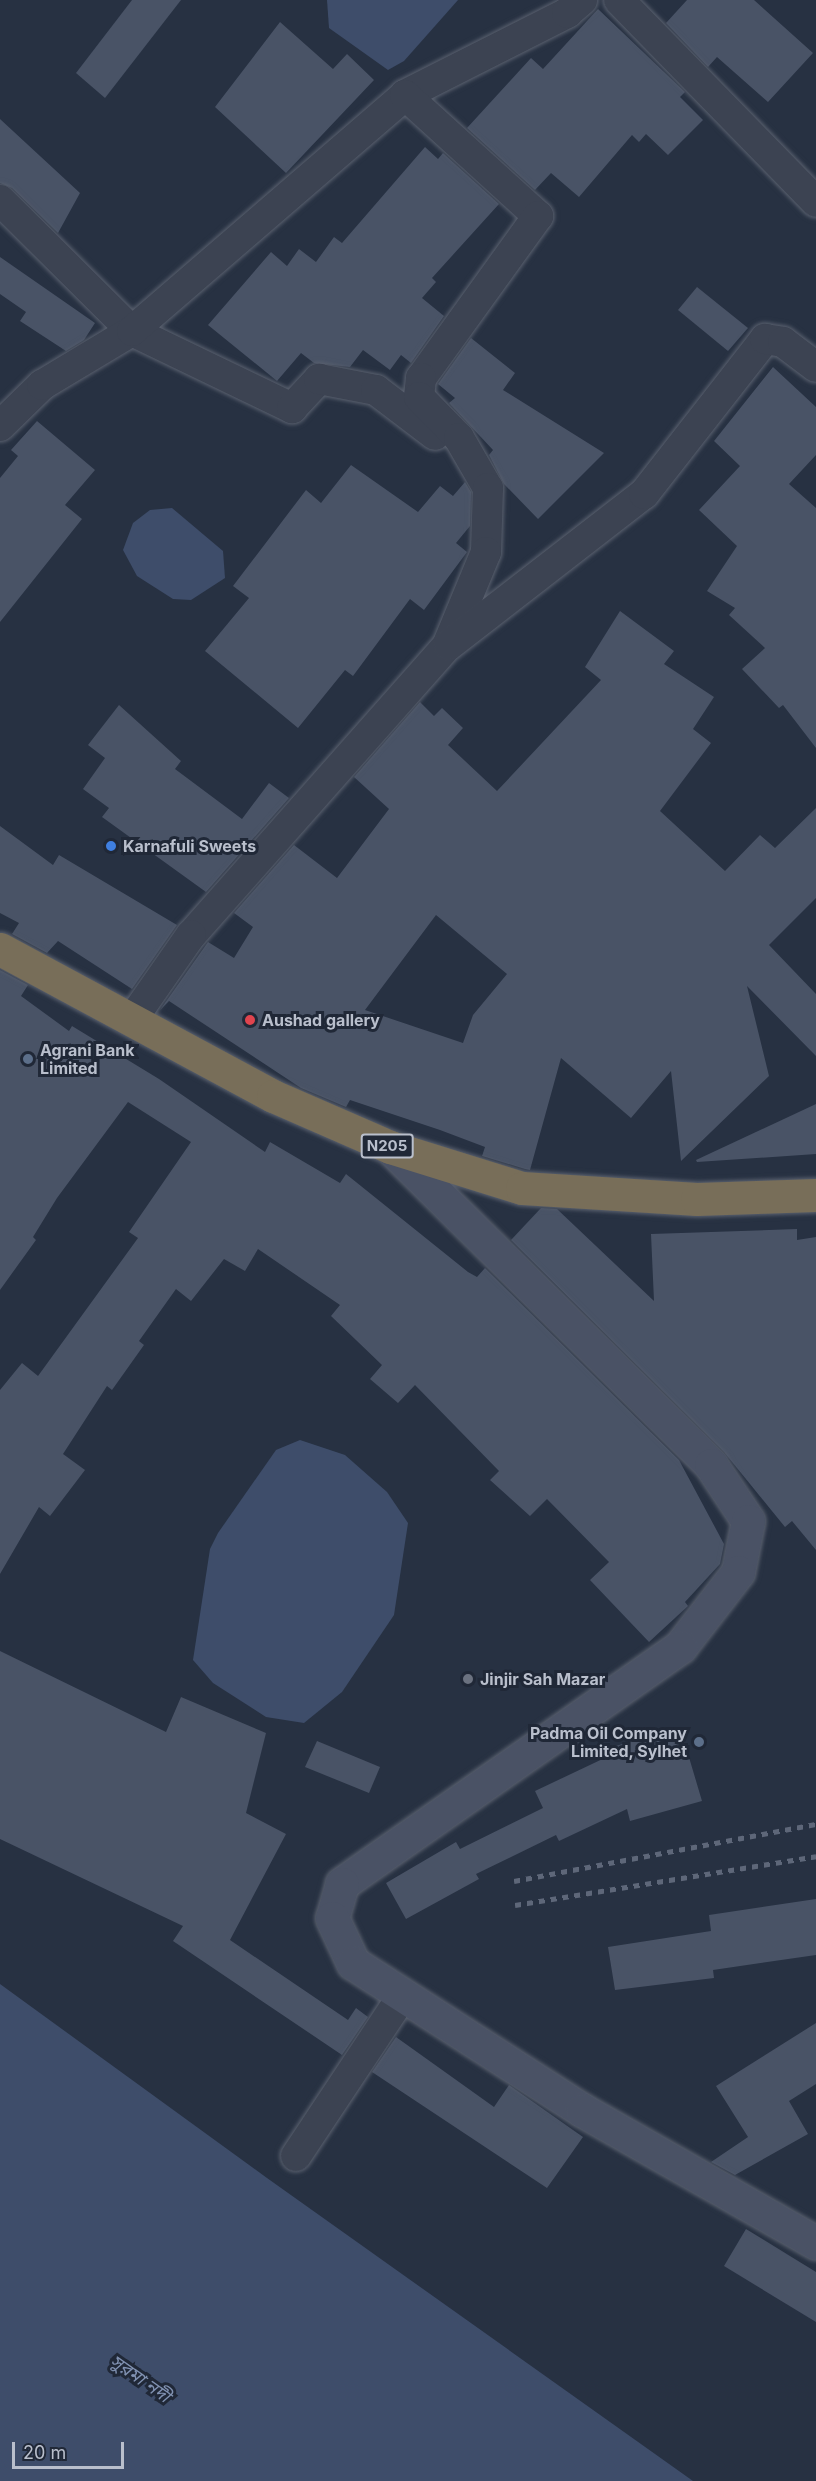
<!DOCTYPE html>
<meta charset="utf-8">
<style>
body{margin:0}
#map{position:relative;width:816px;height:2481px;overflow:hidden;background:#273142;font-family:Inter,"Noto Sans Bengali",sans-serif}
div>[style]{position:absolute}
.water>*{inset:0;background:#3e4d6a}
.building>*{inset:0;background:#495366}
.roads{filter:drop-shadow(0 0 2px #5a616f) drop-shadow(0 0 2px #5a616f)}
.street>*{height:30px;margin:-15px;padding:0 15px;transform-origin:15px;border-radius:15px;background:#3c4352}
.secondary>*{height:33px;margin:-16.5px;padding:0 16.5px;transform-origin:16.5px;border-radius:16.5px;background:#4a5265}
.highway>*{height:33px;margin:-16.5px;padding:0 16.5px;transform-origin:16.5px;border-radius:16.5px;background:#786e59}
.rail>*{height:4.5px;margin-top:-2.25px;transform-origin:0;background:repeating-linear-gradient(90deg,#5e6779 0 6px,transparent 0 12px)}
.dots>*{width:16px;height:16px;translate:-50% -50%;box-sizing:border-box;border:3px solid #202837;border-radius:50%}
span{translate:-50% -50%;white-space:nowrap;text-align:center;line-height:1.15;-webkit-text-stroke:6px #202837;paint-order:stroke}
.shield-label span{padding:2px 4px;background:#202837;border:2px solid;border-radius:4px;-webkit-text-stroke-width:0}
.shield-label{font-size:15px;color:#b9bfcc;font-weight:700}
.poi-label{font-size:16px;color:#b9bfcc;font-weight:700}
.left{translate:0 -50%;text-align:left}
.right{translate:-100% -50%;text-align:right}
.water-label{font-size:18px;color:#8192b2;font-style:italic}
.scale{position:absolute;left:12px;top:2442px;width:112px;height:27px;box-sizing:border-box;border:3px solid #b9bfcc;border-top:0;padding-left:8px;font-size:18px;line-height:21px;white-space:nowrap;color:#b9bfcc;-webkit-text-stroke:4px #202837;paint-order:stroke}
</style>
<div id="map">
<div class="water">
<i style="clip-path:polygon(327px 0,458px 0,404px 61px,388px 70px,329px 28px)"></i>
<i style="clip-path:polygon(172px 508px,223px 551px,225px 578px,191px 600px,173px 599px,137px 576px,123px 550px,133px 523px,150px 510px)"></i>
<i style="clip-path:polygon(300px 1440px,345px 1455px,387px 1492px,408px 1523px,394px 1615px,342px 1692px,304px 1723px,266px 1717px,213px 1683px,193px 1660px,210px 1549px,218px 1533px,276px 1450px)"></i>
<i style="clip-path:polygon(0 1984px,267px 2178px,693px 2481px,0 2481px)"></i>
</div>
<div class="building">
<i style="clip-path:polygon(132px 0,181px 0,105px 98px,76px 73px)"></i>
<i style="clip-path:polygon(687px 0,754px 0,813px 53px,768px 102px,717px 57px,708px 67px,666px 23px)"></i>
<i style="clip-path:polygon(598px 9px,685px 92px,680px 97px,703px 120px,668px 155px,646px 134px,639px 142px,632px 135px,579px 197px,551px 173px,535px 190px,467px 128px,531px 58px,543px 69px)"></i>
<i style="clip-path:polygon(280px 22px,333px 69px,347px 54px,374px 80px,286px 173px,215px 107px)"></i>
<i style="clip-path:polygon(0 119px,80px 193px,58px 233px,12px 188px,0 183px)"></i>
<i style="clip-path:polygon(425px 147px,438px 159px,443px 153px,499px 204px,432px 278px,436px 282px,422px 298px,444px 316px,411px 363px,401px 355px,390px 370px,363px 350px,350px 367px,314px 363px,301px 353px,277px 381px,208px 325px,271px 252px,287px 266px,299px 249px,316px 262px,334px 237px,342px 243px)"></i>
<i style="clip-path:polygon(0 257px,95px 323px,84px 340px,66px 351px,20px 321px,26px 312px,0 294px)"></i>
<i style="clip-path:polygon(697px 287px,748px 328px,728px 351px,678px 310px)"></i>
<i style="clip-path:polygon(471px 338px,515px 373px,503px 390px,604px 453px,538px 519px,504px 484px,489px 455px,493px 450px,449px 403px,455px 398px,438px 384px)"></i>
<i style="clip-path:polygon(773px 367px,816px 407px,816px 455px,789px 484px,816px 508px,816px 748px,783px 705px,779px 708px,742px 669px,765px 648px,729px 615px,735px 608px,707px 591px,737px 546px,699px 510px,740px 466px,714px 441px)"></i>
<i style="clip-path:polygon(37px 421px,95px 470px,65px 505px,82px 519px,0 622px,0 478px,18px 456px,11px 450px)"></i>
<i style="clip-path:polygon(351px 465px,418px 512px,440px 486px,453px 496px,465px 482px,471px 492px,470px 526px,456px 543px,467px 552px,424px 610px,410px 599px,353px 676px,345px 670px,298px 728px,205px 651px,249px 598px,233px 586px,306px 490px,321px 503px)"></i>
<i style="clip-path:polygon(evenodd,620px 611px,674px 651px,664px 664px,714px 697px,693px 729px,711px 743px,660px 811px,725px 871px,760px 835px,775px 848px,816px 808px,816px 898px,769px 945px,816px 994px,816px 1056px,747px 986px,769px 1076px,681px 1161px,671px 1071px,631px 1118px,561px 1058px,530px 1170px,525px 1169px,482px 1156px,485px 1147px,440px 1130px,350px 1100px,346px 1107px,301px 1088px,169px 1001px,160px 1010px,208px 942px,234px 958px,253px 927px,234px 913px,294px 845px,337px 878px,389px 809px,354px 777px,420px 702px,434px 716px,442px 708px,463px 728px,448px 745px,497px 791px,601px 680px,585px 667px,620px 611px,436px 915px,507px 974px,473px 1015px,463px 1043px,365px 1010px,436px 915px)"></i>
<i style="clip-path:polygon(119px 705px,181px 761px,175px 769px,242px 819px,269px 783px,289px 798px,206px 892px,102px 817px,109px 808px,83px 789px,105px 758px,88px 745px)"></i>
<i style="clip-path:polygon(0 826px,53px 865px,59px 855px,177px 925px,132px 989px,58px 941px,47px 953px,12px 934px,19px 923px,0 913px)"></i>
<i style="clip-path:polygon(0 970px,28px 985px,21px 996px,69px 1031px,72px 1026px,159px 1079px,265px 1152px,270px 1142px,340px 1183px,346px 1174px,468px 1272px,477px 1277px,485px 1268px,679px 1460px,724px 1544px,720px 1564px,685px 1602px,688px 1606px,649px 1642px,590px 1580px,609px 1562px,547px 1499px,530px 1516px,490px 1480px,499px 1471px,415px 1385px,398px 1403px,370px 1379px,382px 1365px,331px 1316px,340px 1305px,258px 1249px,245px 1271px,224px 1259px,191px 1301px,176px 1289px,139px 1341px,144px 1345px,112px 1390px,107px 1386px,63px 1454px,85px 1470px,50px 1516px,39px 1507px,0 1574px,0 1390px,22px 1363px,38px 1376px,138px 1238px,129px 1232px,191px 1142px,128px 1102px,57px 1198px,33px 1237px,36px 1240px,0 1290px)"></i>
<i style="clip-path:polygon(816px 1104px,816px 1154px,697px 1162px,696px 1160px)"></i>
<i style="clip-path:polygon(541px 1208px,557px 1209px,654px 1301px,651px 1234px,797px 1229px,797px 1240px,816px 1237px,816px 1550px,792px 1521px,785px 1527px,724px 1452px,511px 1240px)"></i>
<i style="clip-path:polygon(0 1651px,166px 1732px,181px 1697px,266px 1733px,246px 1813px,286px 1834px,230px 1940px,348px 2020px,356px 2008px,368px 2017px,342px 2055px,173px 1941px,183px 1926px,0 1839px)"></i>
<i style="clip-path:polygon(680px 1727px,702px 1801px,630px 1821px,627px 1809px,559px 1841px,556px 1835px,476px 1874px,479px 1879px,406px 1919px,386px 1883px,456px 1842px,460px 1849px,543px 1808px,535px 1791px,611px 1755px,609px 1748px)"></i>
<i style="clip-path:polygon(317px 1741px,380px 1767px,369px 1793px,305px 1767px)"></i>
<i style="clip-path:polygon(816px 1899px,816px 1955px,713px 1970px,714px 1978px,615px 1990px,608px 1947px,711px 1931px,709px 1915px)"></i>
<i style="clip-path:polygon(816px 2023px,816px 2084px,789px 2101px,808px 2134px,735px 2175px,711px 2162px,748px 2137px,716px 2086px)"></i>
<i style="clip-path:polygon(396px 2037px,494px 2107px,509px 2085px,583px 2137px,547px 2188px,372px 2072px)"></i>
<i style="clip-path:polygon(746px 2229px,816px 2272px,816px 2322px,724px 2266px)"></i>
</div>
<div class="roads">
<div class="street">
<i style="left:619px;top:0;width:282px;rotate:45.7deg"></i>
<i style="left:405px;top:95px;width:182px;rotate:-26.8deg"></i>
<i style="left:567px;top:13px;width:20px;rotate:-41deg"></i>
<i style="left:0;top:200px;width:186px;rotate:44.8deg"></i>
<i style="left:132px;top:331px;width:178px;rotate:25.7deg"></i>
<i style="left:292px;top:408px;width:40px;rotate:-47deg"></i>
<i style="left:319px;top:379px;width:58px;rotate:10.9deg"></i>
<i style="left:376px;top:390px;width:74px;rotate:37.3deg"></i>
<i style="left:0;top:426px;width:59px;rotate:-44.3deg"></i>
<i style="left:42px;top:385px;width:105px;rotate:-31deg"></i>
<i style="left:132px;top:331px;width:361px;rotate:-40.8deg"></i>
<i style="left:405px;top:95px;width:180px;rotate:42.3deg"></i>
<i style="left:538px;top:216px;width:200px;rotate:125.8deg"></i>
<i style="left:421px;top:378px;width:19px;rotate:96deg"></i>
<i style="left:419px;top:397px;width:57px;rotate:45.7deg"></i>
<i style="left:459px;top:438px;width:58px;rotate:59.9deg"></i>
<i style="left:488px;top:488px;width:64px;rotate:91.8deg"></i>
<i style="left:486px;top:552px;width:102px;rotate:112.5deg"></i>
<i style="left:447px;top:646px;width:386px;rotate:131.5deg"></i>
<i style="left:191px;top:935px;width:101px;rotate:124.9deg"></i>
<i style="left:449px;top:645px;width:247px;rotate:-37.8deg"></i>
<i style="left:644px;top:494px;width:197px;rotate:-52deg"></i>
<i style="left:765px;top:339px;width:18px;rotate:9deg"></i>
<i style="left:783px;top:342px;width:41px;rotate:37.1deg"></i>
<i style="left:296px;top:2156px;width:193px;rotate:-56.4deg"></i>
</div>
<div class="secondary">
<i style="left:390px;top:1147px;width:452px;rotate:44.7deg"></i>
<i style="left:711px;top:1465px;width:67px;rotate:56.5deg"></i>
<i style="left:748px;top:1521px;width:52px;rotate:101.1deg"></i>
<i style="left:738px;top:1572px;width:95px;rotate:127.7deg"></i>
<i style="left:680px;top:1647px;width:413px;rotate:145deg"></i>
<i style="left:342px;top:1884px;width:35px;rotate:106deg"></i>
<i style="left:332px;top:1918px;width:50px;rotate:65deg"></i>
<i style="left:353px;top:1963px;width:272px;rotate:32.7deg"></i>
<i style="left:582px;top:2110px;width:269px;rotate:29.6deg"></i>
</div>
<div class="highway">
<i style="left:0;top:949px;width:310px;rotate:28.3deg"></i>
<i style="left:273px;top:1096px;width:128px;rotate:23.6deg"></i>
<i style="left:390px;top:1147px;width:138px;rotate:17.3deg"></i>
<i style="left:522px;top:1188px;width:175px;rotate:3.6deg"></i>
<i style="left:697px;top:1199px;width:119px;rotate:-1.9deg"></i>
</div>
</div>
<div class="rail">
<i style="left:514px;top:1881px;width:307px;rotate:-10.7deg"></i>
<i style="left:515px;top:1905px;width:305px;rotate:-9.2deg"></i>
</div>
<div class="dots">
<i style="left:111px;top:846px;background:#3f7fe0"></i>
<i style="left:250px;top:1020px;background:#e0444e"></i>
<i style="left:28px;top:1059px;background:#5c6f8a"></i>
<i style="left:468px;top:1679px;background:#6b7280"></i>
<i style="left:699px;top:1742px;background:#5c6f8a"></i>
</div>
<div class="shield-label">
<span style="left:387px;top:1146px">N205</span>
</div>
<div class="poi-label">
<span class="left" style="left:123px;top:846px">Karnafuli Sweets</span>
<span class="left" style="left:262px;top:1020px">Aushad gallery</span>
<span class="left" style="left:40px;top:1059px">Agrani Bank<br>Limited</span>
<span class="left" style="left:480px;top:1679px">Jinjir Sah Mazar</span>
<span class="right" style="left:687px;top:1742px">Padma Oil Company<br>Limited, Sylhet</span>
</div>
<div class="water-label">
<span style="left:140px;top:2379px;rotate:35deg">সুরমা নদী</span>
</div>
<div class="scale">20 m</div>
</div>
